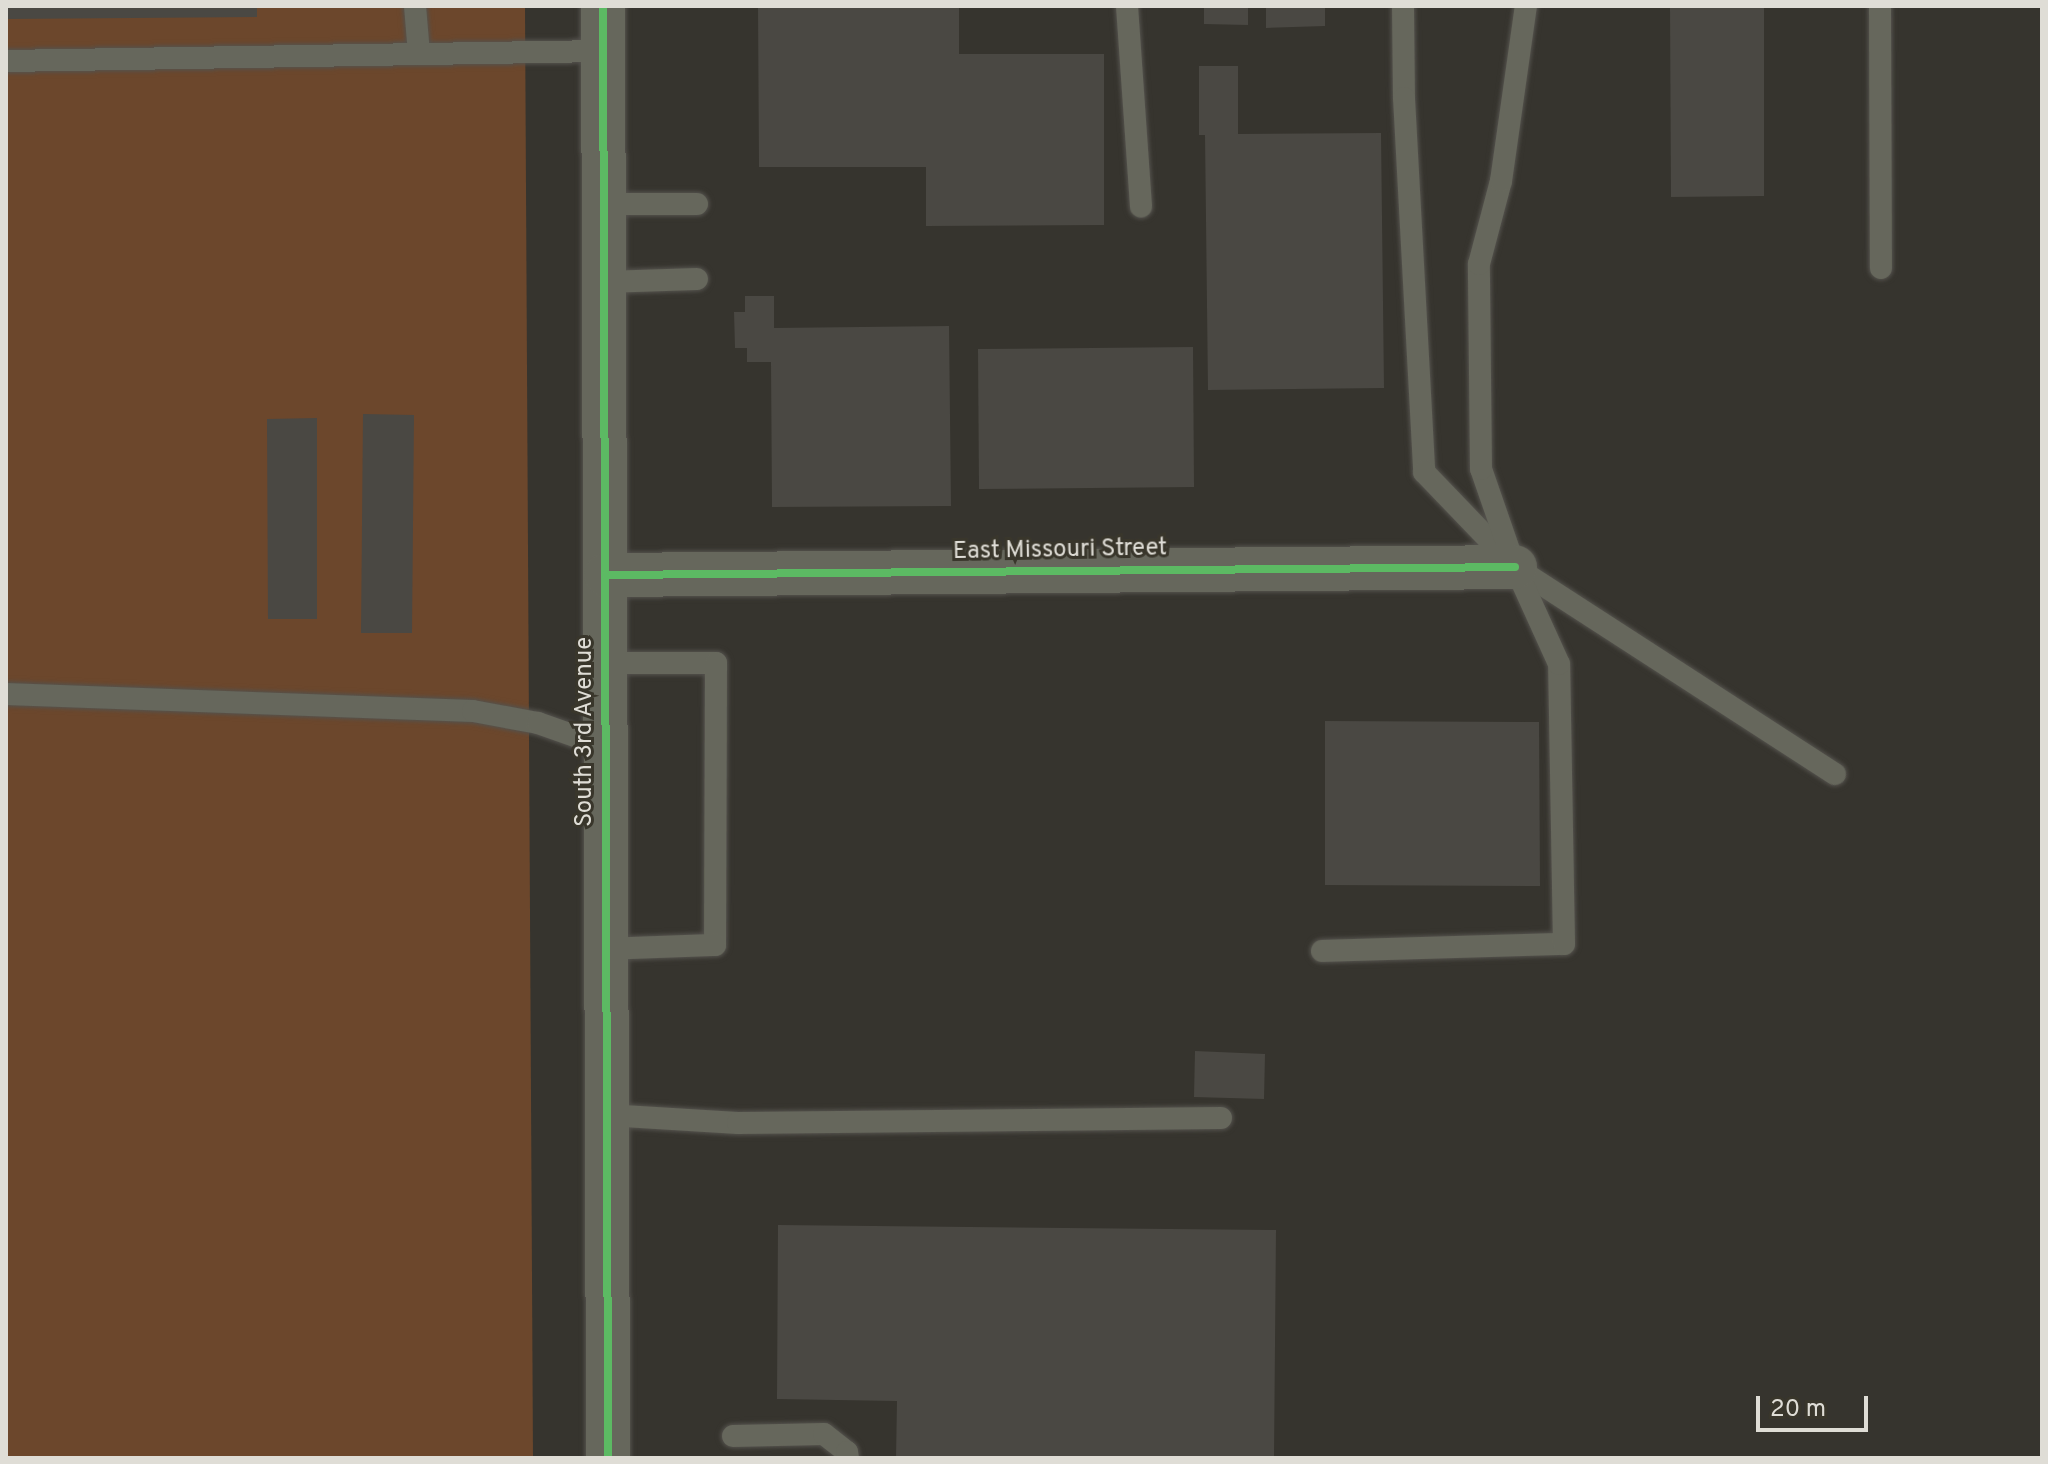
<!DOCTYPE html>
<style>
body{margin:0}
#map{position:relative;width:2048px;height:1464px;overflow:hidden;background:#36342e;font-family:Overpass,sans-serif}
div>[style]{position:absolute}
.green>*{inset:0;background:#6c472c}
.building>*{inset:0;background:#4a4843}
.roads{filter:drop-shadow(0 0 2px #54524d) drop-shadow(0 0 2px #54524d)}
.lane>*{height:22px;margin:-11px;padding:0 11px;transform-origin:11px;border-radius:11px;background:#66675c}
.street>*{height:44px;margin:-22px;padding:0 22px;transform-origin:22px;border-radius:22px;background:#66675c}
.cycleway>*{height:8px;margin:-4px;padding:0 4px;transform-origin:4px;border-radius:4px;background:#5cba63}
span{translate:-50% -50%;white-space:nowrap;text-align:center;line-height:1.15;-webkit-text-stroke:6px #39362b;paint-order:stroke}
.street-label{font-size:24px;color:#dfddd6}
.frame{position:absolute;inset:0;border:8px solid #dfddd6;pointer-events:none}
.scale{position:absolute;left:1756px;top:1396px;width:112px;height:36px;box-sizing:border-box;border:4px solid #dfddd6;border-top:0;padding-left:10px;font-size:24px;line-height:28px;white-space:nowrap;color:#dfddd6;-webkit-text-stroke:6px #39362b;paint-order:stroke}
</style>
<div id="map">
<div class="green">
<i style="clip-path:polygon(6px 6px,525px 6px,533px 1458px,6px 1458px)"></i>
</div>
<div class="building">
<i style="clip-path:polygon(6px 6px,257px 6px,257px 17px,6px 19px)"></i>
<i style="clip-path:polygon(758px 6px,959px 6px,959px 54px,1104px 54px,1104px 225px,926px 226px,926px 167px,759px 167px)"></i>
<i style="clip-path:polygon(1204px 6px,1248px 6px,1248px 25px,1204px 24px)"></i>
<i style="clip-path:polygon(1266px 6px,1325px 6px,1325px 26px,1266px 28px)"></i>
<i style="clip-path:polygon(1670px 6px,1764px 6px,1764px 196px,1671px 197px)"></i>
<i style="clip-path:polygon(1199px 66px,1238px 66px,1238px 134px,1381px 133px,1384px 388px,1208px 390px,1205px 135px,1199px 135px)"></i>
<i style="clip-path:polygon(745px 296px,774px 296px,774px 328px,949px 326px,951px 506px,772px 507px,771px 362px,747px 362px,747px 348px,735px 348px,734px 312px,745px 312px)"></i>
<i style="clip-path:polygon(1193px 347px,1194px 487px,979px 489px,978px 349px)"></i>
<i style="clip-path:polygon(363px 414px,414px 415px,412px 633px,361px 633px)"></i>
<i style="clip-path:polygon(317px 418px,317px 619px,268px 619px,267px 419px)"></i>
<i style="clip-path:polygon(1325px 721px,1539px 722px,1540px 886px,1325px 885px)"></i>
<i style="clip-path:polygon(1195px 1051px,1265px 1054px,1264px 1099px,1194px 1097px)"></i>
<i style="clip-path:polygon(778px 1225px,1276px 1230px,1274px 1458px,896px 1458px,897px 1401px,777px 1399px)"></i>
</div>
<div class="roads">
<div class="lane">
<i style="left:415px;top:6px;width:48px;rotate:85.2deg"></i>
<i style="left:1127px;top:6px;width:201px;rotate:86deg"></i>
<i style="left:1403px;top:6px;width:92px;rotate:89.4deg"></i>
<i style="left:1404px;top:98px;width:375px;rotate:86.9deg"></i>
<i style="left:1424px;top:472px;width:132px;rotate:46.2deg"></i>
<i style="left:1515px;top:567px;width:381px;rotate:32.9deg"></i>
<i style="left:1880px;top:6px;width:262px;rotate:89.8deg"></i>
<i style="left:6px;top:61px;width:597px;rotate:-0.96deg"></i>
<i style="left:604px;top:204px;width:93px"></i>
<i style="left:605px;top:282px;width:92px;rotate:-1.9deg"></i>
<i style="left:606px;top:663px;width:110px"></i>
<i style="left:716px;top:663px;width:282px;rotate:90.2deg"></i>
<i style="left:715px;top:945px;width:108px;rotate:177.9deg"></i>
<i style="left:6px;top:694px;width:467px;rotate:2.1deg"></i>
<i style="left:473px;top:711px;width:66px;rotate:10.5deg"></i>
<i style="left:538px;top:723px;width:72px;rotate:19.4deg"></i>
<i style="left:1322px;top:951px;width:242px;rotate:-1.7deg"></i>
<i style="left:1564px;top:944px;width:280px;rotate:-91deg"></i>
<i style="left:1559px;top:664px;width:107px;rotate:-114.4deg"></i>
<i style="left:1515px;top:567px;width:104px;rotate:-109.1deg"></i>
<i style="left:1481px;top:469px;width:205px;rotate:-90.6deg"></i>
<i style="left:1479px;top:264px;width:86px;rotate:-75.2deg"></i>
<i style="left:1501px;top:181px;width:177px;rotate:-81.9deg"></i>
<i style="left:607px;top:1115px;width:131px;rotate:3.5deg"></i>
<i style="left:738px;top:1123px;width:483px;rotate:-0.6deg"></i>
<i style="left:733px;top:1436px;width:91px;rotate:-1.3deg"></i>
<i style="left:824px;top:1434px;width:29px;rotate:38deg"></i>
<i style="left:847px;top:1452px;width:6px;rotate:81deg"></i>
</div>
<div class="street">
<i style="left:603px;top:6px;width:1452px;rotate:89.8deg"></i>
<i style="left:606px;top:575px;width:909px;rotate:-0.5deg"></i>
</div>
</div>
<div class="cycleway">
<i style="left:603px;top:6px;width:1452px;rotate:89.8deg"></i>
<i style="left:606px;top:575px;width:909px;rotate:-0.5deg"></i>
</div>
<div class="street-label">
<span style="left:1060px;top:551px;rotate:-1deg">East Missouri Street</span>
<span style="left:586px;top:732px;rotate:-90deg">South 3rd Avenue</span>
</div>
<div class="frame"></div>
<div class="scale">20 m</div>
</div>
